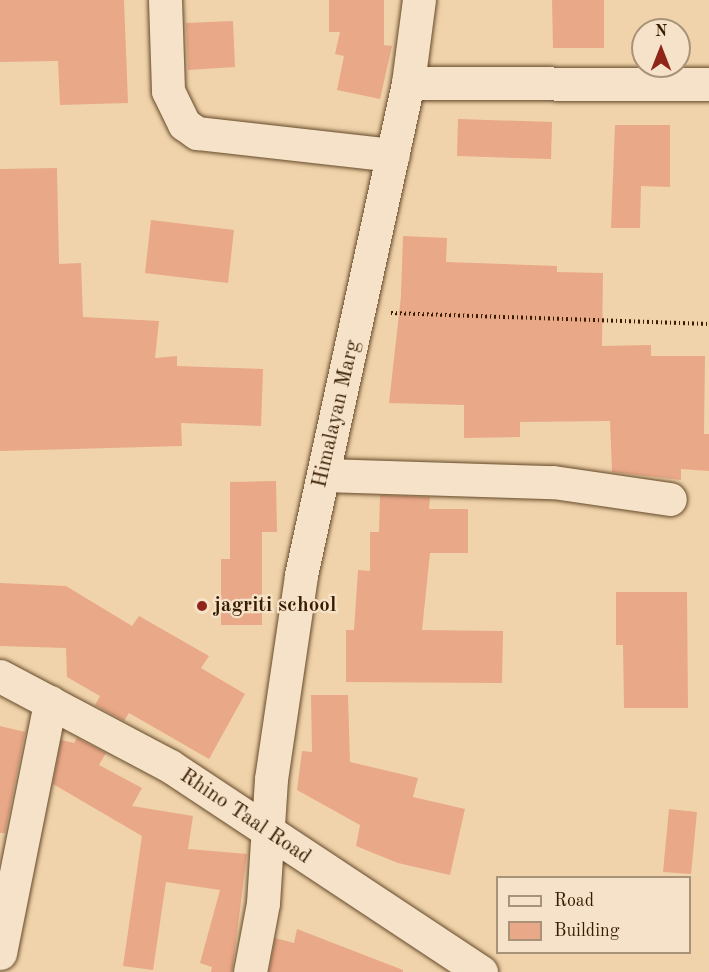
<!DOCTYPE html>
<style>
body{margin:0}
#map{position:relative;width:709px;height:972px;overflow:hidden;background:#f0d3aa;font-family:"Old Standard TT",serif}
div>[style]{position:absolute}
.building>*{inset:0;background:#e9a888}
.path>*{height:4px;margin-top:-2px;transform-origin:0;background:repeating-linear-gradient(90deg,#371c00 0 1.5px,transparent 0 4.5px)}
.roads{filter:drop-shadow(0 0 2px #654a2a) drop-shadow(0 0 2px #654a2a)}
.minor>*{height:33px;margin:-16.5px;padding:0 16.5px;transform-origin:16.5px;border-radius:16.5px;background:#f5e2c8}
.tertiary>*{height:33px;margin:-16.5px;padding:0 16.5px;transform-origin:16.5px;border-radius:16.5px;background:#f5e2c8}
.dots>*{width:16px;height:16px;translate:-50% -50%;box-sizing:border-box;border:3px solid #f5e2c8;border-radius:50%}
span{translate:-50% -50%;white-space:nowrap;text-align:center;line-height:1.15;-webkit-text-stroke:4.5px #f5e2c8;paint-order:stroke}
.street-label{font-size:21px;color:#371c00}
.poi-label{font-size:21px;color:#371c00;font-weight:700}
.left{translate:0 -50%;text-align:left}
.legend{position:absolute;left:496px;top:876px;width:195px;height:78px;box-sizing:border-box;background:#f5e2c8;border:2px solid #a99378;margin:0;padding:8px 10px;list-style:none;font-size:18px;color:#371c00}
.legend li{display:flex;align-items:center;gap:12px;height:30px}
.legend b{width:30px;border:2px solid #a99378}
.north{position:absolute;left:631px;top:18px;width:60px;height:60px;box-sizing:border-box;background:#f5e2c8;border:2px solid #a99378;border-radius:50%;rotate:0deg;font-size:16px;font-weight:700;line-height:24px;text-align:center;color:#371c00}
.north::after{content:'';display:block;margin:auto;width:21px;height:27px;background:#8f2418;clip-path:polygon(50% 0,100% 100%,50% 72%,0 100%)}
</style>
<div id="map">
<div class="building">
<i style="clip-path:polygon(0 0,124px 0,128px 103px,60px 105px,58px 61px,0 62px)"></i>
<i style="clip-path:polygon(329px 0,384px 0,384px 45px,392px 46px,380px 99px,337px 90px,344px 56px,335px 54px,340px 32px,329px 32px)"></i>
<i style="clip-path:polygon(552px 0,604px 0,604px 48px,553px 48px)"></i>
<i style="clip-path:polygon(233px 21px,235px 67px,188px 70px,186px 23px)"></i>
<i style="clip-path:polygon(458px 119px,552px 122px,551px 159px,457px 156px)"></i>
<i style="clip-path:polygon(615px 125px,670px 125px,670px 187px,641px 186px,640px 228px,611px 228px)"></i>
<i style="clip-path:polygon(57px 168px,59px 264px,81px 263px,83px 317px,159px 321px,155px 358px,177px 356px,177px 366px,263px 369px,261px 426px,181px 423px,182px 446px,0 451px,0 169px)"></i>
<i style="clip-path:polygon(151px 220px,234px 230px,228px 283px,145px 273px)"></i>
<i style="clip-path:polygon(403px 236px,447px 238px,446px 262px,557px 266px,557px 272px,603px 273px,602px 346px,651px 345px,651px 356px,705px 356px,704px 434px,709px 434px,709px 471px,681px 469px,681px 480px,612px 472px,610px 421px,520px 422px,520px 437px,464px 438px,464px 405px,389px 403px,401px 296px)"></i>
<i style="clip-path:polygon(276px 481px,277px 532px,262px 532px,262px 625px,221px 625px,221px 559px,230px 559px,230px 482px)"></i>
<i style="clip-path:polygon(380px 495px,430px 497px,429px 509px,468px 509px,468px 553px,430px 553px,422px 630px,503px 631px,502px 683px,346px 682px,346px 630px,354px 630px,358px 570px,370px 571px,370px 532px,379px 532px)"></i>
<i style="clip-path:polygon(0 583px,66px 586px,132px 626px,139px 616px,209px 656px,201px 668px,245px 694px,209px 759px,129px 713px,124px 721px,95px 705px,100px 696px,67px 677px,66px 648px,0 646px)"></i>
<i style="clip-path:polygon(616px 592px,687px 592px,688px 708px,624px 708px,623px 645px,616px 645px)"></i>
<i style="clip-path:polygon(311px 695px,348px 695px,350px 762px,418px 778px,413px 797px,465px 809px,450px 875px,398px 863px,356px 846px,360px 825px,297px 790px,302px 751px,312px 752px)"></i>
<i style="clip-path:polygon(0 726px,25px 732px,5px 833px,0 833px)"></i>
<i style="clip-path:polygon(77px 738px,106px 753px,99px 765px,142px 788px,132px 806px,193px 816px,188px 849px,247px 854px,232px 972px,211px 972px,212px 967px,200px 963px,220px 890px,166px 882px,153px 970px,123px 966px,142px 836px,53px 784px,61px 740px,74px 743px)"></i>
<i style="clip-path:polygon(669px 809px,697px 812px,691px 874px,663px 872px)"></i>
<i style="clip-path:polygon(297px 929px,403px 970px,403px 972px,269px 972px,275px 938px,294px 943px)"></i>
</div>
<div class="path">
<i style="left:391px;top:313px;width:318px;rotate:2deg"></i>
</div>
<div class="roads">
<div class="minor">
<i style="left:165px;top:0;width:91px;rotate:88.1deg"></i>
<i style="left:168px;top:91px;width:37px;rotate:64deg"></i>
<i style="left:184px;top:124px;width:16px;rotate:35deg"></i>
<i style="left:197px;top:133px;width:197px;rotate:6.4deg"></i>
<i style="left:408px;top:83px;width:301px;rotate:0.2deg"></i>
<i style="left:324px;top:475px;width:229px;rotate:1.8deg"></i>
<i style="left:553px;top:482px;width:118px;rotate:8.3deg"></i>
<i style="left:0;top:953px;width:256px;rotate:-78.7deg"></i>
<i style="left:250px;top:972px;width:70px;rotate:-79.3deg"></i>
<i style="left:263px;top:903px;width:124px;rotate:-86.3deg"></i>
<i style="left:271px;top:779px;width:206px;rotate:-81.6deg"></i>
<i style="left:301px;top:575px;width:504px;rotate:-77.73deg"></i>
<i style="left:408px;top:83px;width:84px;rotate:-82.5deg"></i>
</div>
<div class="tertiary">
<i style="left:0;top:676px;width:192px;rotate:27.9deg"></i>
<i style="left:170px;top:766px;width:373px;rotate:33.5deg"></i>
</div>
</div>
<div class="dots">
<i style="left:202px;top:606px;background:#8f2418"></i>
</div>
<div class="street-label">
<span style="left:337px;top:414px;rotate:-77deg">Himalayan Marg</span>
<span style="left:245px;top:817px;rotate:34deg">Rhino Taal Road</span>
</div>
<div class="poi-label">
<span class="left" style="left:214px;top:606px">jagriti school</span>
</div>
<ul class="legend">
<li><b style="height:8px;background:#f5e2c8"></b>Road</li>
<li><b style="height:16px;background:#e9a888"></b>Building</li>
</ul>
<div class="north">N</div>
</div>
